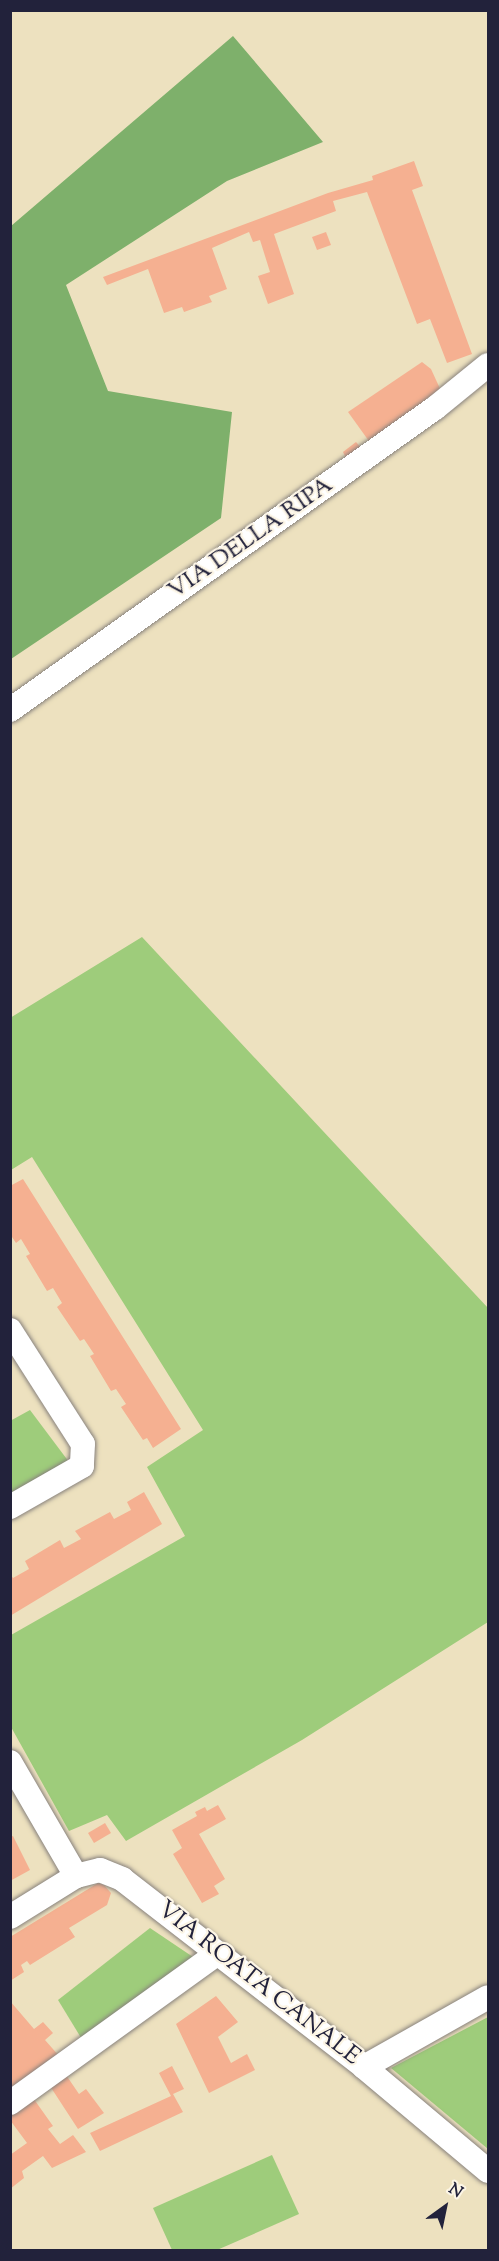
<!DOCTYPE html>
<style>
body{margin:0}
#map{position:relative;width:499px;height:2261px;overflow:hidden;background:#ede1bf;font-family:"Sorts Mill Goudy",serif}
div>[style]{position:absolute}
.green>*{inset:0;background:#9ecc7b}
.forest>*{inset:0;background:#7eb06b}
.building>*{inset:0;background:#f5b091}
.roads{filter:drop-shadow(0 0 2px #88827d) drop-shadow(0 0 2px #88827d)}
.street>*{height:24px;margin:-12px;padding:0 12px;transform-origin:12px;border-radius:12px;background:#fff}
span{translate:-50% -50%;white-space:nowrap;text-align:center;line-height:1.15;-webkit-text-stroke:4.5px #fcf5e5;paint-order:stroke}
.street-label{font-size:24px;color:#22223b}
.frame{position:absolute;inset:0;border:12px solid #22223b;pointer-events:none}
.north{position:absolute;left:415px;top:2177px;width:60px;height:60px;-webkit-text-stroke:4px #fcf5e5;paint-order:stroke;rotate:33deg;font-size:16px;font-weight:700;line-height:24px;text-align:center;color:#22223b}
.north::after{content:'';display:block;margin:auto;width:21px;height:27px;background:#22223b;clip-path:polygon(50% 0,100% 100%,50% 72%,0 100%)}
</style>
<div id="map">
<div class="green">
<i style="clip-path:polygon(142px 937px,488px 1308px,488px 1622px,302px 1740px,126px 1841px,107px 1815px,69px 1831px,11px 1727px,11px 1635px,185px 1536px,147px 1467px,203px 1430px,32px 1157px,11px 1170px,10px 1018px)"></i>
<i style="clip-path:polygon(30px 1410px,69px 1462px,10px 1497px,10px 1421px)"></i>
<i style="clip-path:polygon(150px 1928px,196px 1959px,83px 2041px,58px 2000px)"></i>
<i style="clip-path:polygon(488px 2017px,488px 2149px,391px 2068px)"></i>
<i style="clip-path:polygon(272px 2155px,299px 2214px,217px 2250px,172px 2250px,153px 2208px)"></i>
</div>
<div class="forest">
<i style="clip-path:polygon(233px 36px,323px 142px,227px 181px,66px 285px,108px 391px,232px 412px,221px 518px,11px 659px,11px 226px)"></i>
</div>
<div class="building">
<i style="clip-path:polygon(414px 161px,423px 186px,412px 190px,472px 354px,447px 363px,430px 319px,417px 324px,367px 192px,333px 201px,336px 211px,274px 234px,294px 294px,268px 304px,258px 276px,270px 272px,260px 240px,253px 242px,249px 232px,212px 248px,227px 289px,209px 296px,212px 302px,184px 312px,182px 307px,164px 313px,148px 269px,107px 285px,103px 277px,328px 193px,373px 180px,372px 176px)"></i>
<i style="clip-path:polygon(326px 232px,331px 245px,317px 250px,312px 237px)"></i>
<i style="clip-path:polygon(422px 362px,431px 369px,442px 393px,371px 444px,348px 412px)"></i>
<i style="clip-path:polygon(356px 442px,363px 450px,347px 460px,343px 452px)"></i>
<i style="clip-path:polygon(23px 1179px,181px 1429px,153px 1448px,147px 1438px,143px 1440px,121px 1407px,126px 1404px,116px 1389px,111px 1391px,90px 1356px,94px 1354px,84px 1339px,80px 1341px,57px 1307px,62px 1303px,53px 1288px,47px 1291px,26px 1256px,30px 1254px,21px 1239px,16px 1243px,10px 1234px,10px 1186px)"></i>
<i style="clip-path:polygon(144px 1492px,162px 1524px,10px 1616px,10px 1574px,13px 1578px,29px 1569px,25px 1561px,60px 1540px,64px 1548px,81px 1539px,75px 1531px,110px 1512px,114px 1519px,131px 1510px,127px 1502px)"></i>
<i style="clip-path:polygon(218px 1805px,226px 1819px,199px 1834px,225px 1879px,214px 1886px,219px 1894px,202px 1903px,173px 1854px,182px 1848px,172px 1830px,197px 1816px,195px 1812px,205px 1807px,207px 1811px)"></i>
<i style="clip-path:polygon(105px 1823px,111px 1833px,94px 1843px,88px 1833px)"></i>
<i style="clip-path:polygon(13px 1836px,30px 1870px,10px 1881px,10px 1837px)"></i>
<i style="clip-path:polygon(98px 1883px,104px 1885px,111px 1893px,107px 1905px,69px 1928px,75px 1937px,30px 1965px,27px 1961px,21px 1965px,24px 1972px,10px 1981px,10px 1937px)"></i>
<i style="clip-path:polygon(216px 1996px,238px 2022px,218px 2037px,231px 2063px,247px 2054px,255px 2070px,209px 2093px,176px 2024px)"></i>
<i style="clip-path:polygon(10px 2001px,34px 2029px,43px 2022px,53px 2033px,45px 2040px,60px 2057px,10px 2095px)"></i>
<i style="clip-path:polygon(172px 2066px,184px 2089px,173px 2094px,183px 2112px,100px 2151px,90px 2133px,171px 2096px,159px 2073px)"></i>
<i style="clip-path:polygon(64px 2072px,79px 2094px,86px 2089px,104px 2113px,78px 2129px,48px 2083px)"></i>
<i style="clip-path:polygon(31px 2095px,53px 2126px,48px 2129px,60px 2144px,73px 2135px,86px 2152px,52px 2168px,43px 2156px,22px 2171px,24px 2178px,10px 2189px,10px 2155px,27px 2143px,10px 2120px,10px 2110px)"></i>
</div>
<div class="roads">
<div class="street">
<i style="left:10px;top:710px;width:521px;rotate:-35.4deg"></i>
<i style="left:435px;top:408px;width:68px;rotate:-39.1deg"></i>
<i style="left:10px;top:1330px;width:135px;rotate:57.4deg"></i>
<i style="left:83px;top:1444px;width:22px;rotate:93deg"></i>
<i style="left:82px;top:1466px;width:83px;rotate:150.3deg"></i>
<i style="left:10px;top:1762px;width:132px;rotate:59.9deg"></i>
<i style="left:10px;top:1917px;width:78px;rotate:-31.8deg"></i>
<i style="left:76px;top:1876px;width:25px;rotate:-14deg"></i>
<i style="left:100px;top:1870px;width:24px;rotate:22deg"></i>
<i style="left:122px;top:1879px;width:306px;rotate:37.8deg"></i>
<i style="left:364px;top:2067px;width:162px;rotate:40deg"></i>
<i style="left:364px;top:2067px;width:142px;rotate:-29.4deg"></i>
<i style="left:10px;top:2103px;width:256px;rotate:-35.8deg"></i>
</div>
</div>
<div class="street-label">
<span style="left:251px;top:539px;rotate:-35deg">VIA DELLA RIPA</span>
<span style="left:258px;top:1984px;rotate:38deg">VIA ROATA CANALE</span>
</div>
<div class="frame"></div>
<div class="north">N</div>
</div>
